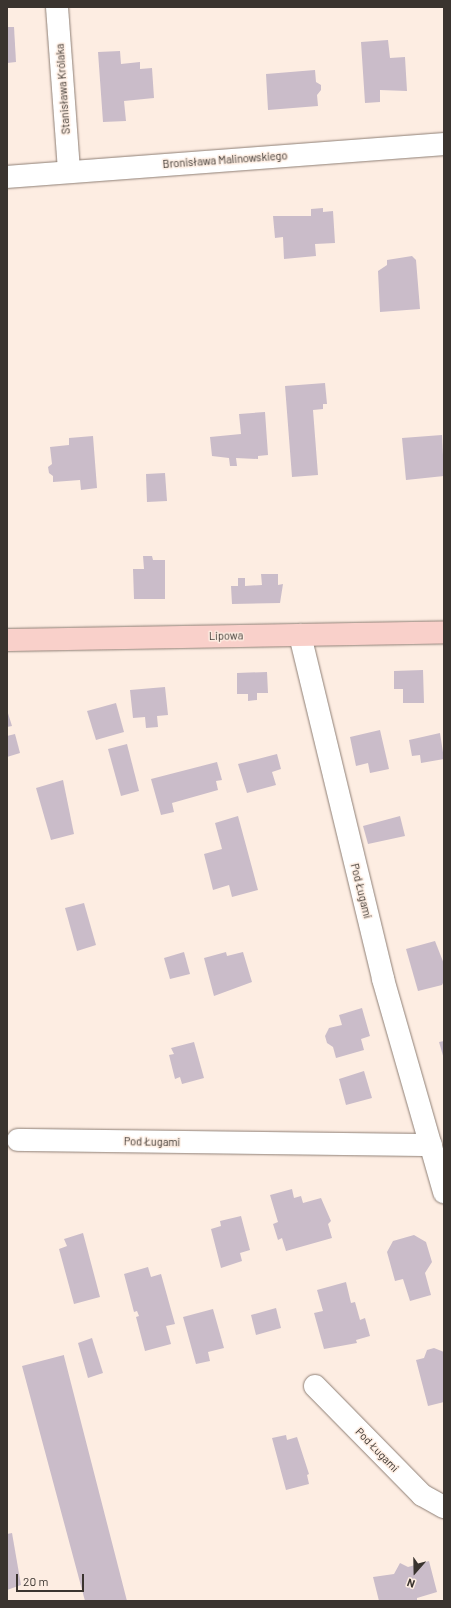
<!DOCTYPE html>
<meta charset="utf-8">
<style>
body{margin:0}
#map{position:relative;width:451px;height:1608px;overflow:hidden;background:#fdede2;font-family:Barlow,sans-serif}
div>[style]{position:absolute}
.building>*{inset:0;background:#cabcc9}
.roads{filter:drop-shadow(0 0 1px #8e7f75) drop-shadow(0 0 1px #8e7f75)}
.minor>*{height:22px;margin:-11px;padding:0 11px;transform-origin:11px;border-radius:11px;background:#fff}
.major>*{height:22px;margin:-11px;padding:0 11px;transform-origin:11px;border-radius:11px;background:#f9d0ca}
span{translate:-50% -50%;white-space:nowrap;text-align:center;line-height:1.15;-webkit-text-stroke:3px #fdede2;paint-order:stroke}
.street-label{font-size:11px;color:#3a342f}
.frame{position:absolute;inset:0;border:8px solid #3a342f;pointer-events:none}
.north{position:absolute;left:395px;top:1552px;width:40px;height:40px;-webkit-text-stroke:3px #fdede2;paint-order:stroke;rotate:200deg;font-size:11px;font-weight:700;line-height:16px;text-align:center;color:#3a342f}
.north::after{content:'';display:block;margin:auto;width:14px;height:18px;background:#3a342f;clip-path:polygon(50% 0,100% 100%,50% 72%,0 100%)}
.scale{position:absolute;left:16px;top:1574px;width:68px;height:18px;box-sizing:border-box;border:2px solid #3a342f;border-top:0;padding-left:5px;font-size:12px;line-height:14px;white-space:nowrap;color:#3a342f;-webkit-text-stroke:3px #fdede2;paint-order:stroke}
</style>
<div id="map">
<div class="building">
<i style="clip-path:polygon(7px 27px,14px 27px,16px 62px,7px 63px)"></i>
<i style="clip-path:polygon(388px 40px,390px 58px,405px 57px,407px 91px,380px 90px,380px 102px,365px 103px,361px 42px)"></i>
<i style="clip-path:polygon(120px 51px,121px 64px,140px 62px,140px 69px,152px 68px,154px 98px,124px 101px,126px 121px,103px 122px,98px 52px)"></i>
<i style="clip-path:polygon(315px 70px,316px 82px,321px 85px,321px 90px,317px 95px,318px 106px,268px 110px,266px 74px)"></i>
<i style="clip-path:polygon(323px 208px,323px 212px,333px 211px,335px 243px,315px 244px,316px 256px,284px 259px,283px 237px,275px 238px,273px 216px,311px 216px,311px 209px)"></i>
<i style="clip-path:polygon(412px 256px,416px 260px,420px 309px,380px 312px,378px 271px,387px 265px,387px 260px)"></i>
<i style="clip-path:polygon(325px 383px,327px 404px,323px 404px,323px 409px,313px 410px,318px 475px,292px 477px,285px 386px)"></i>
<i style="clip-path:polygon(265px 412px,268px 455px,258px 456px,258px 459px,236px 458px,237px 466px,230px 466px,229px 458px,212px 456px,210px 437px,241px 434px,239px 414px)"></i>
<i style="clip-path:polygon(442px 435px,444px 476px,406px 480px,402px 438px)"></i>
<i style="clip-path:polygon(93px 436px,97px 488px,81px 490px,80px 480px,53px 482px,53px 476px,49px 473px,48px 467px,52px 464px,50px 447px,69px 445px,69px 438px)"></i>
<i style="clip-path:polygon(165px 473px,167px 501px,147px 502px,146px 474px)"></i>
<i style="clip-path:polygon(143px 556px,152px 556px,153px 560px,165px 560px,165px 599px,134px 599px,133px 569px,144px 569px)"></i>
<i style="clip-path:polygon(261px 574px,278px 574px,278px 585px,283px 584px,280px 603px,232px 604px,231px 586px,238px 586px,238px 578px,245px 578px,245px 586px,262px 585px)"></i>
<i style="clip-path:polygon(423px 670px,424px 703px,403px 703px,403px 689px,394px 689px,394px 671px)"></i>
<i style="clip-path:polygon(267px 672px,268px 693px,257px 693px,257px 700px,248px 701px,248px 694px,237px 694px,237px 673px)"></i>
<i style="clip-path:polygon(165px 687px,168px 715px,157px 716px,158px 727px,146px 728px,145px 717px,133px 718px,130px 690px)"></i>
<i style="clip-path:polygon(116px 703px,124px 732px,96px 740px,87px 711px)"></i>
<i style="clip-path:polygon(7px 710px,12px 726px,7px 727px)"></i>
<i style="clip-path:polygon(380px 730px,389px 769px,370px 773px,368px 763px,356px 766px,350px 737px)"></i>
<i style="clip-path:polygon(440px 733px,444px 759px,421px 763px,420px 755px,412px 756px,409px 740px)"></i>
<i style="clip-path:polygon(15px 734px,20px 753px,7px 757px,7px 736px)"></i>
<i style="clip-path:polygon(127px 744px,139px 791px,121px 796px,108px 749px)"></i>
<i style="clip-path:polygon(277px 754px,281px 769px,272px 772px,276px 785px,247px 793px,238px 764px)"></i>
<i style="clip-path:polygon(217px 762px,222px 780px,216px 781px,218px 790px,172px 803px,174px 812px,161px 815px,151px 779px)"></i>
<i style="clip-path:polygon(63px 780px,74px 834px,51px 840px,36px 788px)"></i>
<i style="clip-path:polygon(238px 816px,258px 890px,232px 897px,229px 885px,213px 890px,204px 854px,222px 849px,215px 823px)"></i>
<i style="clip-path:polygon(400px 816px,405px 836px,368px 844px,363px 826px)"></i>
<i style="clip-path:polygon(84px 903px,96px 945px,77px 951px,65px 908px)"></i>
<i style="clip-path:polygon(435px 941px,444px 964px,444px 981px,442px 985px,418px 991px,406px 949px)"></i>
<i style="clip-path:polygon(184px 952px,190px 974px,170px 979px,164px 958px)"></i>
<i style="clip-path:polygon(226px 952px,227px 956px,243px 952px,252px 982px,214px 996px,204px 958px)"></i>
<i style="clip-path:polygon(362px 1008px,370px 1036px,361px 1039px,364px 1050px,336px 1058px,333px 1047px,327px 1043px,325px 1036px,329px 1028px,342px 1025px,339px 1015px)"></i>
<i style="clip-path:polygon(444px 1041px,444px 1059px,439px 1042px)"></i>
<i style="clip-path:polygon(194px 1042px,204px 1078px,182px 1084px,180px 1077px,175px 1079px,169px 1055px,174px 1054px,171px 1048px)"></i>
<i style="clip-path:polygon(364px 1071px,372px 1098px,346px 1105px,339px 1079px)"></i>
<i style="clip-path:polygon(292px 1189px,294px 1198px,301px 1196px,303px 1203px,321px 1198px,331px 1221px,328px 1224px,332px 1238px,286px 1251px,282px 1238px,278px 1240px,273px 1224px,278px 1222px,270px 1195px)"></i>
<i style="clip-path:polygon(241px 1216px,250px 1250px,240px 1253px,242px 1261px,221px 1268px,211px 1229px,221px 1226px,220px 1221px)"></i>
<i style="clip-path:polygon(83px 1233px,100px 1297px,74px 1304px,59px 1249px,67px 1246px,64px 1239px)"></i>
<i style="clip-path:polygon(414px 1235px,426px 1242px,432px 1262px,425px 1273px,431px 1295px,410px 1301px,403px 1279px,395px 1281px,387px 1252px,393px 1241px)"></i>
<i style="clip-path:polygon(148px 1267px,151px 1277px,161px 1274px,175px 1324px,166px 1326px,171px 1344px,145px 1351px,136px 1317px,139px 1316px,137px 1311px,134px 1312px,124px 1274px)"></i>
<i style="clip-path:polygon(346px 1282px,351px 1303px,355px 1302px,360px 1320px,365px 1318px,370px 1336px,356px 1340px,357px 1343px,324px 1349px,314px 1313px,323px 1311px,317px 1290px)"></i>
<i style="clip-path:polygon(276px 1308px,281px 1328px,256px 1335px,251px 1315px)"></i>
<i style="clip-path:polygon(213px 1309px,224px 1348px,208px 1352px,210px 1361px,196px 1364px,183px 1317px)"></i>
<i style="clip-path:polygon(92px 1338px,103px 1373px,88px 1378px,78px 1343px)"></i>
<i style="clip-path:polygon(434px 1348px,444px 1352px,444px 1402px,428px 1406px,416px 1360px,424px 1358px,427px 1350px)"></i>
<i style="clip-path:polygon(64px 1355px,64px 1356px,127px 1601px,85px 1601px,22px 1366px)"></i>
<i style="clip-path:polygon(286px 1435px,287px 1440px,297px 1437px,309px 1474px,307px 1475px,309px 1484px,286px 1490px,272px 1438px)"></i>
<i style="clip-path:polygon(12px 1533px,21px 1585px,7px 1590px,7px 1534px)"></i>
<i style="clip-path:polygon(429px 1561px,437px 1592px,417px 1598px,417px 1601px,379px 1601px,373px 1577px,394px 1574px,400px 1563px,408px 1567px)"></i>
</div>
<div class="roads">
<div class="minor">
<i style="left:57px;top:7px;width:165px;rotate:85.8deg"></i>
<i style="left:7px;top:177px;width:438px;rotate:-4.3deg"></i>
<i style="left:300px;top:635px;width:354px;rotate:76.4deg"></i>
<i style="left:383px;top:979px;width:222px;rotate:74deg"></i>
<i style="left:18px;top:1140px;width:413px;rotate:0.7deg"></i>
<i style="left:315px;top:1386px;width:153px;rotate:45.5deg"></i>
<i style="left:422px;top:1495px;width:25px;rotate:29deg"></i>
</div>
<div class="major">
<i style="left:7px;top:640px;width:437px;rotate:-1deg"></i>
</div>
</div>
<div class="street-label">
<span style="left:63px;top:89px;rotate:-94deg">Stanisława Królaka</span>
<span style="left:225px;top:160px;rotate:-4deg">Bronisława Malinowskiego</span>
<span style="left:226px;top:636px;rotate:-1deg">Lipowa</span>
<span style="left:361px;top:891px;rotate:76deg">Pod Ługami</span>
<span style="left:152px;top:1142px;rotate:1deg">Pod Ługami</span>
<span style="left:377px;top:1450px;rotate:46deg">Pod Ługami</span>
</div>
<div class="frame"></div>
<div class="north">N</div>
<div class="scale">20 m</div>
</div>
